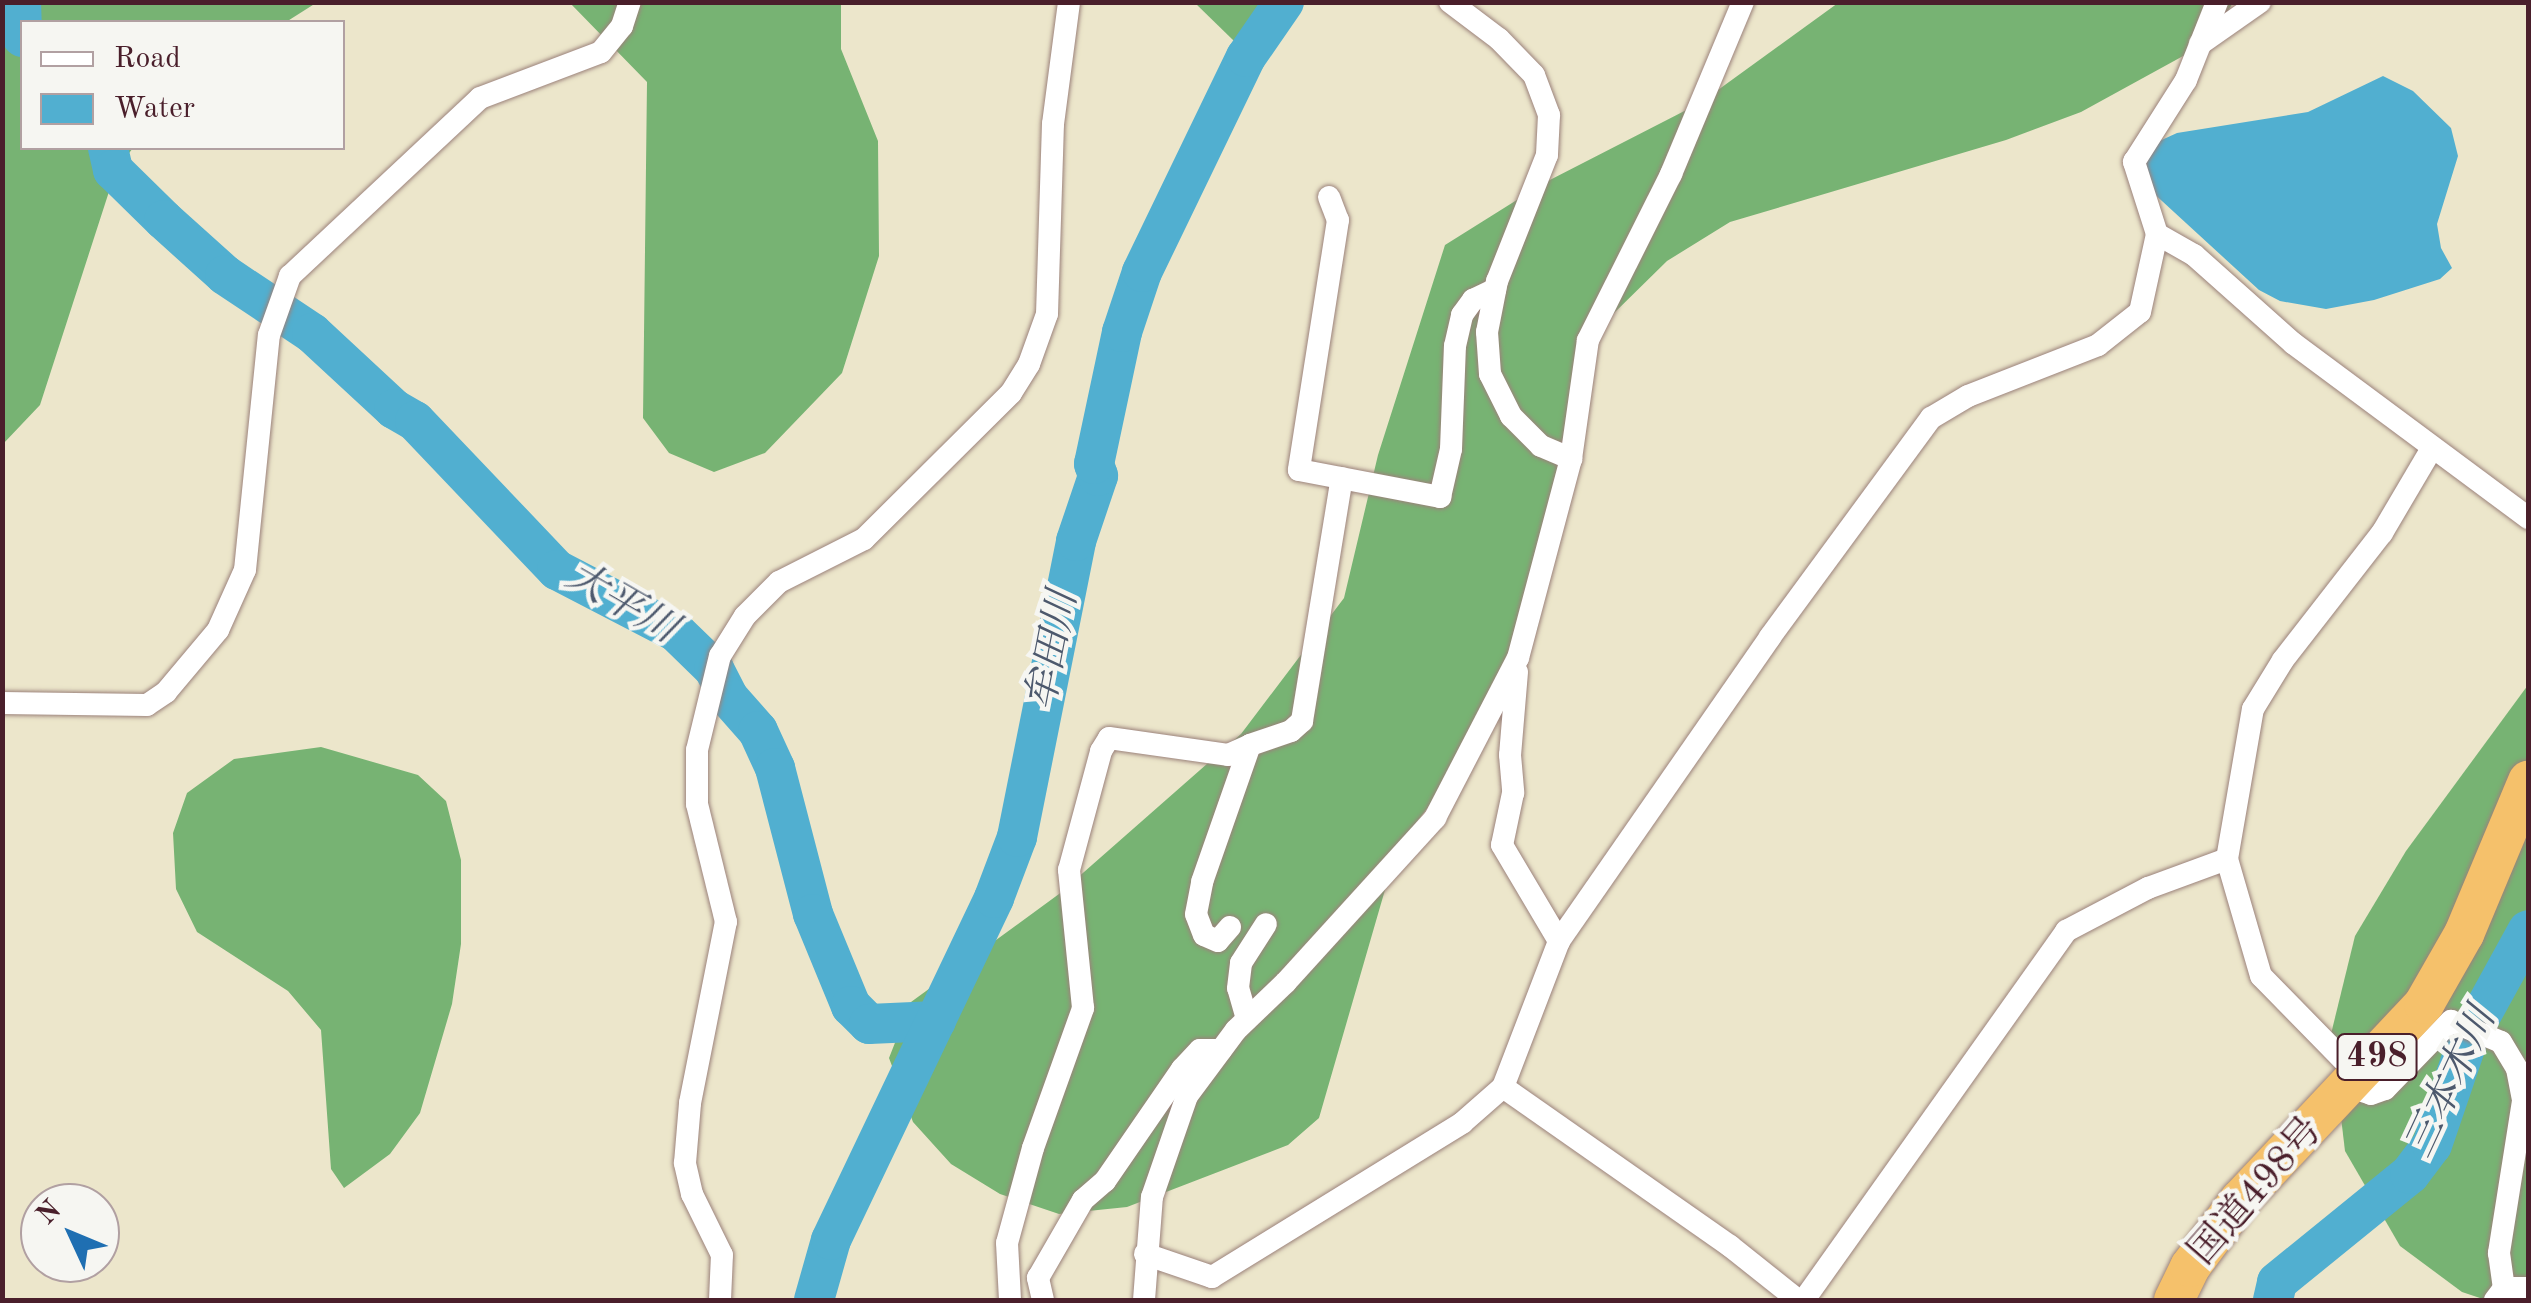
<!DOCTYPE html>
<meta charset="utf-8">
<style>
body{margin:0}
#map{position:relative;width:2531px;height:1303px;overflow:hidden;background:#ece6cb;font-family:"Old Standard TT","Noto Serif JP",serif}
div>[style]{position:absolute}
.forest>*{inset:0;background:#77b373}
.water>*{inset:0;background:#51afd0}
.river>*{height:40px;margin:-20px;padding:0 20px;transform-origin:20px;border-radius:20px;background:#51afd0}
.roads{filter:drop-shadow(0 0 2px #9b827b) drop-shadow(0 0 2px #9b827b)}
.street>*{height:22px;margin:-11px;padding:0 11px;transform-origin:11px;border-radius:11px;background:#fff}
.highway>*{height:40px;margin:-20px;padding:0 20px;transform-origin:20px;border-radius:20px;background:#f5c16b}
span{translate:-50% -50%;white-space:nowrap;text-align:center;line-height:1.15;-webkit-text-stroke:9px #f6f6f2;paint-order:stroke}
.shield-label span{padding:2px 8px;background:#f6f6f2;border:2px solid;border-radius:8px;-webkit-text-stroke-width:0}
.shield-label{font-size:35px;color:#4a1f2b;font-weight:700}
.street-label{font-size:38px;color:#4a1f2b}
.water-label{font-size:40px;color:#4d596d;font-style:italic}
.frame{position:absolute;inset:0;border:5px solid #4a1f2b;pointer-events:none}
.legend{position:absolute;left:20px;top:20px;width:325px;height:130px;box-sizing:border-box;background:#f6f6f2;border:2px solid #b1a0a2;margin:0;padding:12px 18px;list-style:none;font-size:30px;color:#4a1f2b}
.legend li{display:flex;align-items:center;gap:20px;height:50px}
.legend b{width:50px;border:2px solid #b1a0a2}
.north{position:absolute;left:20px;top:1183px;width:100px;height:100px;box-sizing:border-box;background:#f6f6f2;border:2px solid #b1a0a2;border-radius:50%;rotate:314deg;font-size:28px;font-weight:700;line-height:40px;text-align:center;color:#4a1f2b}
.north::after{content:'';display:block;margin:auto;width:35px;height:45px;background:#1f6fb2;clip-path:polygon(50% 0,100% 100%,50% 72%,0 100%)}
</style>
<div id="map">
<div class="forest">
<i style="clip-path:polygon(3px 2px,316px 3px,286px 22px,22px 22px,22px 148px,133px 148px,116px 170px,40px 405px,3px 444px)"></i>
<i style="clip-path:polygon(570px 3px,841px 3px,841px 49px,878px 141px,879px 256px,842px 373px,765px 453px,714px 472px,669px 453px,643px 418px,647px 82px)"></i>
<i style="clip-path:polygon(1195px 3px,1293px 3px,1260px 31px,1234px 41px)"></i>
<i style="clip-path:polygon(1838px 3px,2233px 3px,2205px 44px,2081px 112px,2006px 140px,1730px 222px,1667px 261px,1610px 317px,1572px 383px,1550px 571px,1537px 630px,1453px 775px,1412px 828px,1389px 876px,1319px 1118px,1288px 1145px,1127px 1207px,1059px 1214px,1000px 1194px,951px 1164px,913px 1122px,889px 1058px,911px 1002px,1059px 894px,1241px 734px,1344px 598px,1378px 455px,1445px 245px,1544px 183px,1700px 103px)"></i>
<i style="clip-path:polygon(2528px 685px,2528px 1300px,2486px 1300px,2462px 1292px,2400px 1246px,2345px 1151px,2331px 1034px,2355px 936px,2406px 851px)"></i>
<i style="clip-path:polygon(321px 747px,418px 775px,446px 801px,461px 860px,461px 944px,452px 1004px,420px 1113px,390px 1154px,344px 1188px,331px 1169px,321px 1030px,288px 991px,197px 932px,176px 889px,173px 833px,187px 793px,234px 759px)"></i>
</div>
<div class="water">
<i style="clip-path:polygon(2383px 76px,2413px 91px,2451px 128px,2458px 156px,2437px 224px,2441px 248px,2452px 268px,2440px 279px,2374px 300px,2326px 309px,2280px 301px,2259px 290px,2150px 190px,2142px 171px,2155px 143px,2177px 133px,2308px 112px)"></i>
</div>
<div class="river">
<i style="left:21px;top:2px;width:35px;rotate:88deg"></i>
<i style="left:108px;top:148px;width:23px;rotate:77deg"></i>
<i style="left:113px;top:170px;width:71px;rotate:44.4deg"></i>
<i style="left:164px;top:220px;width:82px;rotate:42deg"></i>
<i style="left:225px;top:275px;width:105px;rotate:33.7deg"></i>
<i style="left:312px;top:333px;width:112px;rotate:42.8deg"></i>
<i style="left:394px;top:409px;width:24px;rotate:30deg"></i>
<i style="left:415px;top:421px;width:206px;rotate:46.4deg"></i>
<i style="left:557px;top:570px;width:134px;rotate:27.5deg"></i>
<i style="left:676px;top:632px;width:53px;rotate:44.2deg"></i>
<i style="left:714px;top:669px;width:31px;rotate:63deg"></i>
<i style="left:728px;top:697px;width:45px;rotate:48.6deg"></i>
<i style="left:758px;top:731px;width:41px;rotate:65.3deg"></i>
<i style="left:775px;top:768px;width:151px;rotate:75.4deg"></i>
<i style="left:813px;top:914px;width:100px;rotate:67.6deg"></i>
<i style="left:851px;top:1006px;width:25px;rotate:45deg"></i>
<i style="left:869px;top:1024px;width:67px;rotate:-2.6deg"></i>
<i style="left:814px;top:1300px;width:62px;rotate:-74.2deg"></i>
<i style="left:831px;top:1240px;width:379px;rotate:-64.5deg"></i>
<i style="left:994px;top:898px;width:65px;rotate:-69.3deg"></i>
<i style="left:1017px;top:837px;width:302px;rotate:-78.7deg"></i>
<i style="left:1076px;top:541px;width:69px;rotate:-71.3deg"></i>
<i style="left:1098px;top:476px;width:13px;rotate:-108deg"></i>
<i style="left:1094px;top:464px;width:135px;rotate:-78deg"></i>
<i style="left:1122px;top:332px;width:63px;rotate:-71.6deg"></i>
<i style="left:1142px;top:272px;width:239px;rotate:-64.2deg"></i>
<i style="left:1246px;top:57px;width:67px;rotate:-55.4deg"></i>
<i style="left:2273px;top:1300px;width:18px;rotate:-77deg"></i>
<i style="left:2277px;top:1282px;width:171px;rotate:-39.1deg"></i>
<i style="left:2410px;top:1174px;width:36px;rotate:-53deg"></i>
<i style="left:2432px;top:1145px;width:112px;rotate:-71.2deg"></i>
<i style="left:2468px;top:1039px;width:124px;rotate:-61.2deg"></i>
</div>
<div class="roads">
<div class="street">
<i style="left:1450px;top:2px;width:61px;rotate:37.1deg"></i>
<i style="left:1499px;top:39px;width:50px;rotate:45.8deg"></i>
<i style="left:1534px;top:75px;width:43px;rotate:69.4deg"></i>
<i style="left:1549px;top:115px;width:40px;rotate:92.9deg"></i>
<i style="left:1547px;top:155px;width:136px;rotate:111.6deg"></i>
<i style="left:1497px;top:281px;width:52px;rotate:101.1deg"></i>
<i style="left:1487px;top:332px;width:42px;rotate:85.9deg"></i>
<i style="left:1490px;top:374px;width:47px;rotate:63.4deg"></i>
<i style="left:1511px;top:416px;width:42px;rotate:45deg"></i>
<i style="left:1541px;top:446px;width:33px;rotate:23deg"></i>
<i style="left:2200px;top:44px;width:73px;rotate:-35deg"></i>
<i style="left:1329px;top:197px;width:25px;rotate:69deg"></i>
<i style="left:1338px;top:220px;width:253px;rotate:98.9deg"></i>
<i style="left:1299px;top:470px;width:144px;rotate:10.8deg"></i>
<i style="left:1440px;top:497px;width:49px;rotate:-77.1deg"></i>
<i style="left:1451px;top:449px;width:103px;rotate:-87.8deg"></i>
<i style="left:1455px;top:346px;width:32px;rotate:-77deg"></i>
<i style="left:1462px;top:315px;width:19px;rotate:-54deg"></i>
<i style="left:1473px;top:300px;width:25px;rotate:-26deg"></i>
<i style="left:2157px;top:234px;width:43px;rotate:29.6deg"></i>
<i style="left:2194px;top:255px;width:134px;rotate:41.7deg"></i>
<i style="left:2294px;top:344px;width:292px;rotate:36.6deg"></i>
<i style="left:1517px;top:672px;width:83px;rotate:94.8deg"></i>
<i style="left:1510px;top:755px;width:38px;rotate:85deg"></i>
<i style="left:1513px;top:793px;width:53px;rotate:101.9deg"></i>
<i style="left:1502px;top:845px;width:112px;rotate:59.3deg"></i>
<i style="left:2px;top:703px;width:145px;rotate:0.8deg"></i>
<i style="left:147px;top:705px;width:23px;rotate:-34deg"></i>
<i style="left:166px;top:692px;width:81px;rotate:-50deg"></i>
<i style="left:218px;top:630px;width:66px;rotate:-65.8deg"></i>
<i style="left:245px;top:570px;width:236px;rotate:-84.2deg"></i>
<i style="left:269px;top:335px;width:63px;rotate:-70.4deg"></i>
<i style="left:290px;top:276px;width:260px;rotate:-43.1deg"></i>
<i style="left:480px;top:98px;width:129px;rotate:-20.8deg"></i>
<i style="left:601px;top:52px;width:33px;rotate:-51deg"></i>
<i style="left:622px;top:26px;width:25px;rotate:-72deg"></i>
<i style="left:1230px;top:927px;width:18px;rotate:131deg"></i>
<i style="left:1218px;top:941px;width:15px;rotate:-157deg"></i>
<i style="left:1204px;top:935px;width:22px;rotate:-111deg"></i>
<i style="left:1196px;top:914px;width:33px;rotate:-79deg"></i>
<i style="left:1202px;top:882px;width:145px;rotate:-70.7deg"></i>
<i style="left:1250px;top:745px;width:43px;rotate:-18.9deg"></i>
<i style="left:1291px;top:731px;width:15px;rotate:-42deg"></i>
<i style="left:1302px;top:721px;width:246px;rotate:-80.7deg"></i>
<i style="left:1247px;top:1019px;width:32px;rotate:-106deg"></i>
<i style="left:1238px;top:988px;width:25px;rotate:-83deg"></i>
<i style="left:1241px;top:963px;width:46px;rotate:-57.3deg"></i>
<i style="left:2360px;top:1077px;width:141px;rotate:-134.4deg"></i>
<i style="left:2261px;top:976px;width:122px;rotate:-106.2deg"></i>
<i style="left:2227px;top:859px;width:152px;rotate:-80.2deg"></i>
<i style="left:2253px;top:709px;width:57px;rotate:-58.5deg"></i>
<i style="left:2283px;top:660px;width:161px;rotate:-52.1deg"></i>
<i style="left:2382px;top:533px;width:99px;rotate:-59.5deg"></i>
<i style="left:1503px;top:1087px;width:277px;rotate:35deg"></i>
<i style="left:1730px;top:1246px;width:87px;rotate:38.5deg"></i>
<i style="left:2350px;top:1087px;width:22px;rotate:18deg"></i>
<i style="left:2371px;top:1094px;width:15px;rotate:-20deg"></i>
<i style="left:2385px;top:1089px;width:95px;rotate:-45.9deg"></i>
<i style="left:2451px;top:1021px;width:54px;rotate:22.8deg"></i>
<i style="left:2501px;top:1042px;width:31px;rotate:59deg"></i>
<i style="left:2517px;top:1069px;width:33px;rotate:79deg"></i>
<i style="left:2523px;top:1101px;width:154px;rotate:99deg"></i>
<i style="left:2499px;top:1253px;width:35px;rotate:82deg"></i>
<i style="left:1145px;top:1254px;width:71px;rotate:18.9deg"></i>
<i style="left:1212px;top:1277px;width:294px;rotate:-31.6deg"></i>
<i style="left:1462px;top:1123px;width:55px;rotate:-41.3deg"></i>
<i style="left:1503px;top:1087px;width:156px;rotate:-69deg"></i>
<i style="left:1559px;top:941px;width:370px;rotate:-55.2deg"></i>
<i style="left:1770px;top:637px;width:272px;rotate:-53.7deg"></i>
<i style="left:1931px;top:418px;width:43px;rotate:-30.7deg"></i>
<i style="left:1968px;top:396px;width:140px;rotate:-21.4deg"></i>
<i style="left:2098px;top:345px;width:53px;rotate:-38.2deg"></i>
<i style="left:2140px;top:312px;width:80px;rotate:-77.7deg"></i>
<i style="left:2157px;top:234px;width:76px;rotate:-107.7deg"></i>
<i style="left:2134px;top:162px;width:97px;rotate:-57.6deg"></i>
<i style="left:2186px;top:80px;width:84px;rotate:-68.3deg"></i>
<i style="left:720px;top:1300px;width:45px;rotate:-87.5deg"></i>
<i style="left:722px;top:1255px;width:68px;rotate:-116.2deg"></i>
<i style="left:692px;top:1194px;width:32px;rotate:-103deg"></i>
<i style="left:685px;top:1163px;width:60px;rotate:-85.2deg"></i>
<i style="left:690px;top:1103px;width:185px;rotate:-78.8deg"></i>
<i style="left:726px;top:922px;width:122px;rotate:-103.8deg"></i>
<i style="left:697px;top:804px;width:54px;rotate:-90deg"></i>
<i style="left:697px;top:750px;width:97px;rotate:-76.3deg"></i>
<i style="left:720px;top:656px;width:47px;rotate:-58deg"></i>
<i style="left:745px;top:616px;width:48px;rotate:-45deg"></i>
<i style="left:779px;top:582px;width:95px;rotate:-26.8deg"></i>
<i style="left:864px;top:539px;width:207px;rotate:-44.8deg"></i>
<i style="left:1011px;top:393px;width:34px;rotate:-58deg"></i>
<i style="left:1029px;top:364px;width:53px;rotate:-70.2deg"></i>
<i style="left:1047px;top:314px;width:190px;rotate:-88.2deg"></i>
<i style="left:1053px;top:124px;width:123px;rotate:-82.5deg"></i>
<i style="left:1010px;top:1300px;width:57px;rotate:-93deg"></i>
<i style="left:1007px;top:1243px;width:98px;rotate:-74.7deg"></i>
<i style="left:1033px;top:1148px;width:149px;rotate:-70.3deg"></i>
<i style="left:1083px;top:1008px;width:139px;rotate:-95.8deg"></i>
<i style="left:1069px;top:870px;width:123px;rotate:-74.9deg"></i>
<i style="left:1101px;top:751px;width:15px;rotate:-58deg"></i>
<i style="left:1109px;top:738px;width:120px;rotate:8.1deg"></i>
<i style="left:1228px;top:755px;width:24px;rotate:-24deg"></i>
<i style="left:1043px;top:1300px;width:23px;rotate:-103deg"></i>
<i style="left:1038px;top:1278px;width:90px;rotate:-60deg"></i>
<i style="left:1083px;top:1200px;width:29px;rotate:-41deg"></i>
<i style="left:1105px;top:1181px;width:136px;rotate:-55.5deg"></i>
<i style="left:1182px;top:1069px;width:26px;rotate:-47deg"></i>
<i style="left:1200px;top:1050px;width:21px"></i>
<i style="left:1144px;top:1300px;width:103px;rotate:-85.6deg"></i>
<i style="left:1152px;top:1197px;width:107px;rotate:-70.9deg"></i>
<i style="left:1187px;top:1096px;width:82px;rotate:-53.4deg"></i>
<i style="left:1236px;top:1030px;width:69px;rotate:-43.8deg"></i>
<i style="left:1286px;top:982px;width:222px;rotate:-47.7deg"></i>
<i style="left:1435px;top:818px;width:180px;rotate:-62.6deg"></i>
<i style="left:1518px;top:658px;width:206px;rotate:-75.1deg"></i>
<i style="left:1571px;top:459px;width:120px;rotate:-81.9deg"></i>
<i style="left:1588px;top:340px;width:186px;rotate:-63.4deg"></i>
<i style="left:1671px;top:174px;width:186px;rotate:-67.3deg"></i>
<i style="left:1804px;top:1300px;width:453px;rotate:-54.6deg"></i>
<i style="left:2066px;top:931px;width:93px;rotate:-27.7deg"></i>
<i style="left:2148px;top:888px;width:84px;rotate:-20.2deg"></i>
<i style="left:2495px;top:1300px;width:15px;rotate:-53deg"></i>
<i style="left:2504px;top:1288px;width:24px"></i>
</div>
<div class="highway">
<i style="left:2174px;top:1300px;width:37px;rotate:-64deg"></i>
<i style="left:2190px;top:1267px;width:84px;rotate:-53.3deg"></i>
<i style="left:2240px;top:1200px;width:269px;rotate:-46.8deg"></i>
<i style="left:2424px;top:1004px;width:81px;rotate:-60.3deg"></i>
<i style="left:2464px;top:934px;width:166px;rotate:-67.3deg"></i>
</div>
</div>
<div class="shield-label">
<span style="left:2377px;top:1057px">498</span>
</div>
<div class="street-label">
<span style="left:2257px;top:1192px;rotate:-49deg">国道498号</span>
</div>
<div class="water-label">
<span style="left:621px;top:604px;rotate:30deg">大平川</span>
<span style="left:1054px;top:651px;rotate:-79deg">牟田川</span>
<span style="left:2452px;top:1083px;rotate:-65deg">三本木川</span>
</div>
<div class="frame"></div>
<ul class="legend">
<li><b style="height:12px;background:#fff"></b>Road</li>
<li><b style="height:28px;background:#51afd0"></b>Water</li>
</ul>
<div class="north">N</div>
</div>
